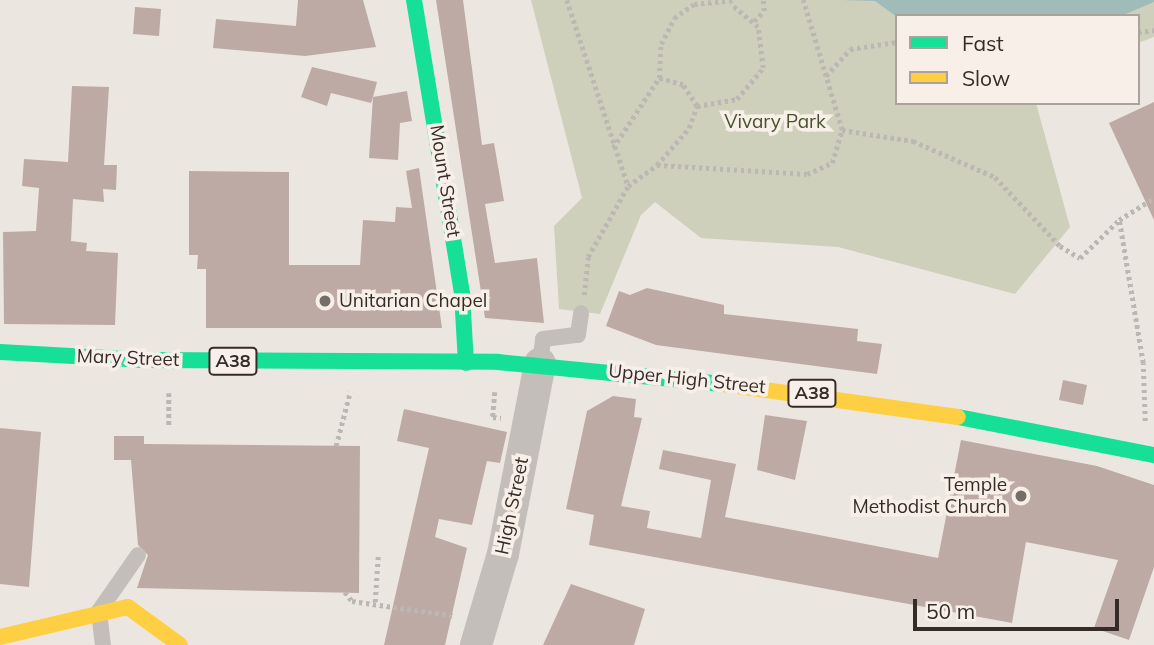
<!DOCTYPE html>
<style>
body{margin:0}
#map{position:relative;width:1154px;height:645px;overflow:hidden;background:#ece6e0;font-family:Mulish,sans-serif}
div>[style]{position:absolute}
.green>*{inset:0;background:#ced0bb}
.water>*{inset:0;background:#9fbcba}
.building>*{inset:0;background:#beaaa4}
.path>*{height:4.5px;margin-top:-2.25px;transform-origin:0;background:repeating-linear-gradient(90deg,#bdb7b3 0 3.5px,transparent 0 7px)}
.lane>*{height:16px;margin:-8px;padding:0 8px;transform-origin:8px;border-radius:8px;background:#c4beba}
.street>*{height:32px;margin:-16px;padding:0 16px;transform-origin:16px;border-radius:16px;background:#c4beba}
.fast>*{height:16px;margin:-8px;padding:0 8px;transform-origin:8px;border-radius:8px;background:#16e098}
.slow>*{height:16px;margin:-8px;padding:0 8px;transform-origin:8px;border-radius:8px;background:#ffcf43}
.dots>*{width:19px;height:19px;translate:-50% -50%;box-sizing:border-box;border:4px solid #f8f0e8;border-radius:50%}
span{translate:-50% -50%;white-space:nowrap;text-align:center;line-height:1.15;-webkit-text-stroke:7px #f8f0e8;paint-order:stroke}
.shield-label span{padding:2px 5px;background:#f8f0e8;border:2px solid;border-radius:5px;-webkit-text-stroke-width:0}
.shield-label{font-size:18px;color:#352c28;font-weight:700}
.park-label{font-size:19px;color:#46512e}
.street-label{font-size:19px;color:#352c28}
.poi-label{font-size:19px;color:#352c28}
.left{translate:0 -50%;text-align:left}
.right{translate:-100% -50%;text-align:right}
.legend{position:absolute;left:895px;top:14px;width:245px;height:91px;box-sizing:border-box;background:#f8f0e8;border:2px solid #aaa29b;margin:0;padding:9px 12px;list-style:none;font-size:21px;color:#352c28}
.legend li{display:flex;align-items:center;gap:14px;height:35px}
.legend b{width:35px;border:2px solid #aaa29b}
.scale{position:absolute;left:913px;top:599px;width:206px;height:32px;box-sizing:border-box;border:4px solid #352c28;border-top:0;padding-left:9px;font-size:21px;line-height:24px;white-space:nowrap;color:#352c28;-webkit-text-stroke:5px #f8f0e8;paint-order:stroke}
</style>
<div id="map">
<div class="green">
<i style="clip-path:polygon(531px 0,1154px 0,1154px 37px,1138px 43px,1138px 16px,897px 16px,897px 103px,1036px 103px,1070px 227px,1015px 294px,838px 247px,701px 238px,655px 202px,641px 215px,600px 314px,559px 309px,554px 226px,582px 198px)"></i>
</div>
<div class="water">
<i style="clip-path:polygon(842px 0,1154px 0,1154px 2px,1121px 16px,897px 17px,875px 1px)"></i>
</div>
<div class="building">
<i style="clip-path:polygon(298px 0,363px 0,376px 47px,305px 56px,213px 48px,216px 19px,296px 26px)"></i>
<i style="clip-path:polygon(436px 0,463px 0,482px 145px,494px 143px,504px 201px,485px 204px,495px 263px,537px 258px,544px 323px,485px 318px)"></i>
<i style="clip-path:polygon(135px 7px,161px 9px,159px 36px,133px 34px)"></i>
<i style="clip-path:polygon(312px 67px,377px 82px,373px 97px,407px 91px,412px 121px,400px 123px,398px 160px,369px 158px,373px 97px,371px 103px,331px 93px,327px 106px,301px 97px)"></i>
<i style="clip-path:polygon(72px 86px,109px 87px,104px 165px,117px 165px,116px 190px,103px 189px,104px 202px,73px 199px,71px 241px,87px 243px,86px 251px,118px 253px,115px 325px,4px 324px,3px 232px,36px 231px,39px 188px,22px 186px,24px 159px,68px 162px)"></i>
<i style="clip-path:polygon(1154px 102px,1154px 220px,1109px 123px)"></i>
<i style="clip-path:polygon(419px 168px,442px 328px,206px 328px,206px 269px,197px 269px,198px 255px,189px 255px,189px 171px,289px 172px,289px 265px,360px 265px,363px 220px,395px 222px,396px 207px,412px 208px,406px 171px)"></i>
<i style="clip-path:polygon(647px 288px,724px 305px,724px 314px,858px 329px,857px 341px,882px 344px,877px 374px,656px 345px,606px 326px,619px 291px,630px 295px)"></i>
<i style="clip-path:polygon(1063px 380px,1087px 385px,1083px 405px,1059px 400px)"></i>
<i style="clip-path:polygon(613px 396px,636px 399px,634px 417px,642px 418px,621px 506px,650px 511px,647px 528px,701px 538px,711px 480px,659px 469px,663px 450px,736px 464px,725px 517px,938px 558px,961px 440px,1097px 466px,1154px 485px,1154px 567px,1129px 640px,1094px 628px,1118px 560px,1026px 542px,1012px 623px,589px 545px,594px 515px,566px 509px,587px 411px)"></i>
<i style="clip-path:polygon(404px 409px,507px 432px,500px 463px,487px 461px,472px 525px,439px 519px,435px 537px,467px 548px,445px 645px,384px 645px,429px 448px,397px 441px)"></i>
<i style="clip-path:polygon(765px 415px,807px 421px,795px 480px,757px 470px)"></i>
<i style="clip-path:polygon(0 428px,41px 432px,29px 587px,0 584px)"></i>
<i style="clip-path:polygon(114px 436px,144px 436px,144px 444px,360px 446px,359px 593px,137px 588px,148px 555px,138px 545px,131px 460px,114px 460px)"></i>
<i style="clip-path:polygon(571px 584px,645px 609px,634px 645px,543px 645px)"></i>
</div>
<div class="path">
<i style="left:567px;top:0;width:196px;rotate:71.8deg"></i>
<i style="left:754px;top:21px;width:14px;rotate:-45deg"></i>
<i style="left:764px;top:11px;width:11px;rotate:-95deg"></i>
<i style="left:1138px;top:32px;width:16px;rotate:-7deg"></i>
<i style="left:826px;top:76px;width:36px;rotate:-48deg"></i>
<i style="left:850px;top:49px;width:48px;rotate:-8.5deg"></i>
<i style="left:697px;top:106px;width:41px;rotate:-9.9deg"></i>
<i style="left:737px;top:99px;width:40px;rotate:-50deg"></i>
<i style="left:763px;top:68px;width:41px;rotate:-97deg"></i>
<i style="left:758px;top:27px;width:35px;rotate:-140deg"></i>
<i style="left:842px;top:130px;width:72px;rotate:8.8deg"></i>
<i style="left:913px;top:141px;width:90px;rotate:23.7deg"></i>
<i style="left:995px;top:177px;width:95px;rotate:46.7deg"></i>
<i style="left:1060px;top:246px;width:23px;rotate:31deg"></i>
<i style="left:1080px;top:258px;width:54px;rotate:-44.3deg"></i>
<i style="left:613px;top:148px;width:84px;rotate:-56.7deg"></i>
<i style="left:659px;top:78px;width:34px;rotate:-87deg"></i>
<i style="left:661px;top:44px;width:29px;rotate:-63deg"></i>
<i style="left:674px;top:18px;width:24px;rotate:-35deg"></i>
<i style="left:694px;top:4px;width:40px;rotate:-5.7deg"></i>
<i style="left:657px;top:165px;width:49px;rotate:-49.1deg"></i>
<i style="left:689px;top:128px;width:23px;rotate:-70deg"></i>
<i style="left:697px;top:106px;width:25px;rotate:-124deg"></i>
<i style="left:683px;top:85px;width:25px;rotate:-164deg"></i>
<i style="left:584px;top:295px;width:38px;rotate:-84deg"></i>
<i style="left:588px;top:257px;width:81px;rotate:-60.6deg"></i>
<i style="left:628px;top:186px;width:36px;rotate:-36deg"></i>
<i style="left:657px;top:165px;width:150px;rotate:3.4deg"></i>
<i style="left:807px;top:174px;width:27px;rotate:-24deg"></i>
<i style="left:832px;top:163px;width:34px;rotate:-73deg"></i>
<i style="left:842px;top:130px;width:136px;rotate:-106.7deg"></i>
<i style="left:495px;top:392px;width:25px;rotate:95deg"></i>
<i style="left:493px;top:417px;width:8px;rotate:7deg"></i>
<i style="left:169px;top:393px;width:32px;rotate:90deg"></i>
<i style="left:1145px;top:421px;width:58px;rotate:-92deg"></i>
<i style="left:1143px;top:363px;width:145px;rotate:-99.5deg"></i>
<i style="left:1119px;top:220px;width:41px;rotate:-32.2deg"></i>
<i style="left:336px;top:446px;width:56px;rotate:-75.5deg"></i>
<i style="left:345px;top:592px;width:11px;rotate:52deg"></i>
<i style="left:352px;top:601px;width:104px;rotate:8.3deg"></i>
<i style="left:375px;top:602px;width:46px;rotate:-86.3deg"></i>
</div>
<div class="lane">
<i style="left:540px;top:364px;width:25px;rotate:-83deg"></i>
<i style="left:543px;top:339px;width:35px;rotate:-7deg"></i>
<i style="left:578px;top:335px;width:22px;rotate:-82deg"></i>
<i style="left:103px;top:645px;width:34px;rotate:-97deg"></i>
<i style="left:99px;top:611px;width:68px;rotate:-55.1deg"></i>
</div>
<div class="street">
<i style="left:476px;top:645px;width:95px;rotate:-73.5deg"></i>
<i style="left:503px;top:554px;width:194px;rotate:-79deg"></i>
</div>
<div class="fast">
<i style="left:414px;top:0;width:298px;rotate:80.7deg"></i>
<i style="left:462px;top:294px;width:69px;rotate:86.7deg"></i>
<i style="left:0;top:352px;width:141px;rotate:3.2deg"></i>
<i style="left:141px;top:360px;width:357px;rotate:0.3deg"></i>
<i style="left:498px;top:362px;width:226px;rotate:5.6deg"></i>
<i style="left:958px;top:417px;width:200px;rotate:11deg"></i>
</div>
<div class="slow">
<i style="left:723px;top:384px;width:237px;rotate:8deg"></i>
<i style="left:0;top:637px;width:131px;rotate:-13.2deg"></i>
<i style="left:128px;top:607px;width:64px;rotate:36.2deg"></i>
</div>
<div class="dots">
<i style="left:325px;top:301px;background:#756d68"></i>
<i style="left:1021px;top:496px;background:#756d68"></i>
</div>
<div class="shield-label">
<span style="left:233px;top:361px">A38</span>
<span style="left:812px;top:393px">A38</span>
</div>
<div class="park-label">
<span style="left:775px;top:122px">Vivary Park</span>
</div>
<div class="street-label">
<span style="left:445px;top:181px;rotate:81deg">Mount Street</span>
<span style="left:128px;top:358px;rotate:2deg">Mary Street</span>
<span style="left:687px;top:379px;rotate:6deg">Upper High Street</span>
<span style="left:512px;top:506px;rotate:-78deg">High Street</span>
</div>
<div class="poi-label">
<span class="left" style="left:339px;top:301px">Unitarian Chapel</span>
<span class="right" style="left:1007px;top:496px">Temple<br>Methodist Church</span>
</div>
<ul class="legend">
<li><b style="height:9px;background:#16e098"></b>Fast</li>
<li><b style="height:9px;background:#ffcf43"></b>Slow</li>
</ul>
<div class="scale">50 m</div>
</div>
